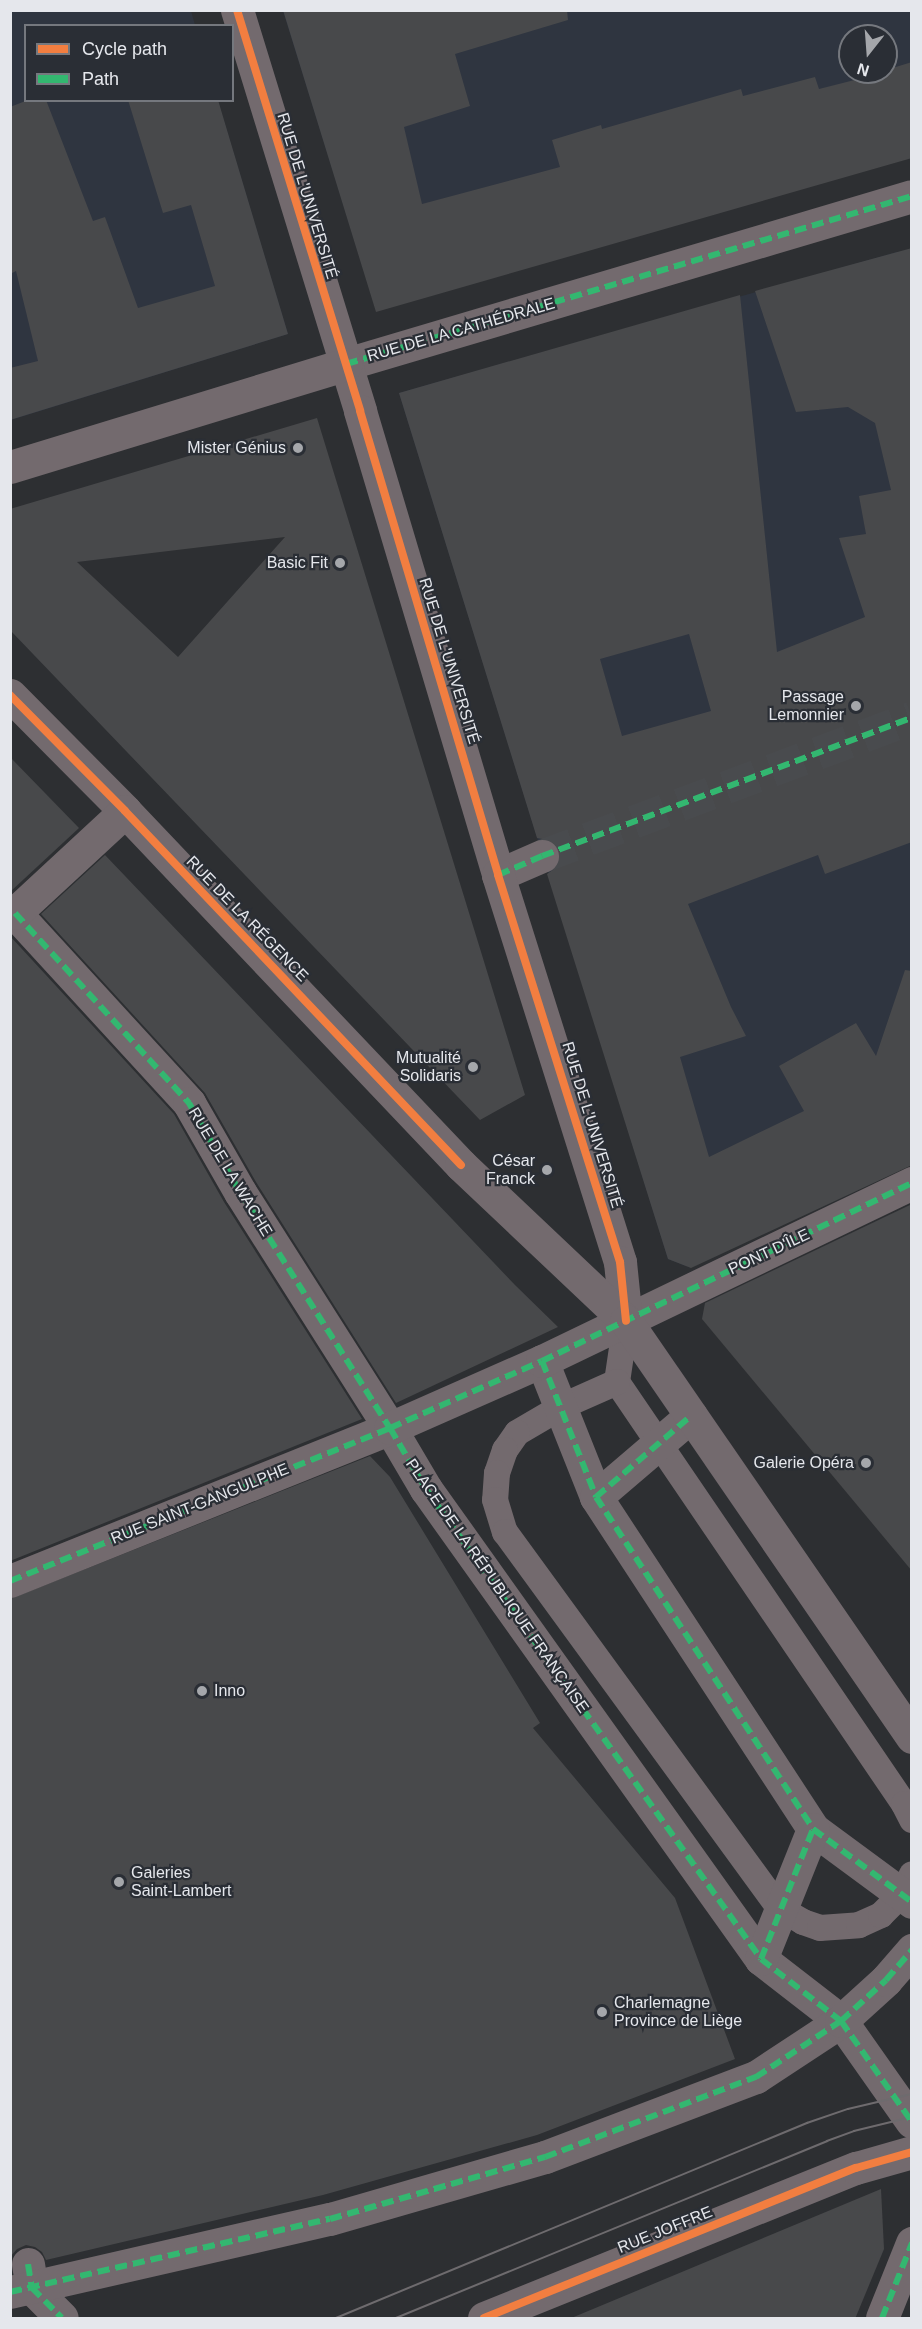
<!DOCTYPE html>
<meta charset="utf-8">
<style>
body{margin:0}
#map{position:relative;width:922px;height:2329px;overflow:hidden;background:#2d2f32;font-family:Arial,sans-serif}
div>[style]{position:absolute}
.built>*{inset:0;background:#2f3540}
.building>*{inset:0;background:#48494b}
.pedestrian-tunnel>*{height:33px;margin-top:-16.5px;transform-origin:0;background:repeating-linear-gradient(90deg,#494b4e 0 33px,transparent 0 49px)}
.service>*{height:26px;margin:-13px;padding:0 13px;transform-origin:13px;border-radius:13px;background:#736a6e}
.pedestrian>*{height:33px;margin:-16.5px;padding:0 16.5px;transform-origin:16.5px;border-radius:16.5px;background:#736a6e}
.minor>*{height:33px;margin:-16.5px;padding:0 16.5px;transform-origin:16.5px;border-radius:16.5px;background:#736a6e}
.tram>*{height:1.5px;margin:-0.75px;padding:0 0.75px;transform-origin:0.75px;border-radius:0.75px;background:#6e6b6e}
.quiet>*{height:6px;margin-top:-3px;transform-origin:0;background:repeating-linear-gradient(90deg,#33b770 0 12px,transparent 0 18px)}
.cycleway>*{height:8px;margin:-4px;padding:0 4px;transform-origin:4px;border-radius:4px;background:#f27e40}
.dots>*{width:16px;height:16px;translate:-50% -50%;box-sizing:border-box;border:3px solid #2a2e35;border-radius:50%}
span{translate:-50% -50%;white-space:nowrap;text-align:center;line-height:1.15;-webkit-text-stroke:4.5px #2a2e35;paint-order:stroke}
.street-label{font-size:16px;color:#e5e7ec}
.poi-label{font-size:16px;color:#e5e7ec}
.right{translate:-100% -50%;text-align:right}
.left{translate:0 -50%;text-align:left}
.frame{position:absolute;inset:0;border:12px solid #e5e7ec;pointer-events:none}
.legend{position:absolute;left:24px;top:24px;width:210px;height:78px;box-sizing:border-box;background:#2a2e35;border:2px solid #75787e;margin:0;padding:8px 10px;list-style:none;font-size:18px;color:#e5e7ec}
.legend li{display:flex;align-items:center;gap:12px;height:30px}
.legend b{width:30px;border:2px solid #75787e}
.north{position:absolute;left:838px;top:24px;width:60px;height:60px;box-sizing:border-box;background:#2a2e35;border:2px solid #75787e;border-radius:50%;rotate:197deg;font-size:16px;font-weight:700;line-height:24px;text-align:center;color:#e5e7ec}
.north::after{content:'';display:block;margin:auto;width:21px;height:27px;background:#a5a7ab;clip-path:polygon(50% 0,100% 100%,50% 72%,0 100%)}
</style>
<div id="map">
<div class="built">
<i style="clip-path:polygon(11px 11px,191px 11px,195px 25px,26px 26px,26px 100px,218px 101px,288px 334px,11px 420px)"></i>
<i style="clip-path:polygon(evenodd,283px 11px,911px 11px,911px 158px,364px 271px,283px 11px,850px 36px,886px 36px,886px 72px,850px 72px,850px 36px)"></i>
<i style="clip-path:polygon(897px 252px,911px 258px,911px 1160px,686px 1266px,668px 1259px,399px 393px)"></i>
</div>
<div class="building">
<i style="clip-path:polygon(283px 10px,567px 10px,568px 20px,455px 54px,470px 106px,404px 127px,422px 204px,560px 167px,552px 140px,601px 125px,602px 129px,741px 89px,743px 96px,815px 77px,819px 89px,886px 72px,886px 70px,912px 62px,912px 158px,376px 312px)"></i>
<i style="clip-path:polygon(28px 100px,46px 100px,93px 221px,105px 217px,138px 308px,215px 286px,191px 205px,163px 213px,128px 100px,218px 100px,288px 334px,10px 420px,10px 368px,38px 361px,16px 271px,10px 274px,10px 107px)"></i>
<i style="clip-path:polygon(evenodd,912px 248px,912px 842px,825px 874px,818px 855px,688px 904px,731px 1007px,746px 1036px,680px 1057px,709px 1157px,804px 1111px,779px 1066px,856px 1023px,876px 1056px,905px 970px,912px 971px,912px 1165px,691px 1268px,668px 1259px,547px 874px,557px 867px,560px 859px,559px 849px,553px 841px,537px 838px,399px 393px,740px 295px,777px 652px,865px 617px,839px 538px,866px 534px,859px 496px,891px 490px,875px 423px,848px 407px,796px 412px,755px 291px,912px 248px,689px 634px,711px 711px,622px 736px,600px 659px,689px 634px)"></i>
<i style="clip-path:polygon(evenodd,317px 418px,525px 1095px,480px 1120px,10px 630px,10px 509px,317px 418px,285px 537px,178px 657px,77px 562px,285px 537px)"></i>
<i style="clip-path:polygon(10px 757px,79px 828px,10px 892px)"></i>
<i style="clip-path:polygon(105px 855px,515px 1285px,558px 1327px,396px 1403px,256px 1182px,205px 1093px,41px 914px)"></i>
<i style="clip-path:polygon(10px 936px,174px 1114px,224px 1202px,362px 1419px,10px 1561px)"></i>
<i style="clip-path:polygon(912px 1204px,912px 1571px,702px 1319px,705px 1303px)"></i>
<i style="clip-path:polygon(370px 1456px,390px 1477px,540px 1723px,533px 1728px,675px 1898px,735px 2059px,537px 2135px,323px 2195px,46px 2260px,42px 2252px,35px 2247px,26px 2245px,17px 2249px,10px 2257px,10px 1599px)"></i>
<i style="clip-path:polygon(881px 2189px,884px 2249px,855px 2319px,569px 2319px)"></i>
</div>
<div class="pedestrian-tunnel">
<i style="left:542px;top:856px;width:395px;rotate:-20.5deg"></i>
</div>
<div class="service">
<i style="left:626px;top:1321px;width:62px;rotate:98.4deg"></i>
<i style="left:617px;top:1382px;width:510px;rotate:55.78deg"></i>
<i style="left:904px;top:1804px;width:18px;rotate:63deg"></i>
<i style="left:617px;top:1382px;width:59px;rotate:156deg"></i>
<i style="left:563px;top:1406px;width:53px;rotate:149.6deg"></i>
<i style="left:517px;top:1433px;width:21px;rotate:125deg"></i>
<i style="left:505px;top:1450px;width:24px;rotate:109deg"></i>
<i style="left:497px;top:1473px;width:27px;rotate:94deg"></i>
<i style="left:495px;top:1500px;width:34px;rotate:73deg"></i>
<i style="left:505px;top:1532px;width:465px;rotate:53.9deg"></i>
<i style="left:779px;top:1908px;width:28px;rotate:30deg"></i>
<i style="left:803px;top:1922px;width:18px;rotate:19deg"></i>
<i style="left:820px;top:1928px;width:39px;rotate:-4deg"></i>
<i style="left:859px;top:1925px;width:24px;rotate:-24deg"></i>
<i style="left:881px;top:1915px;width:30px;rotate:-45deg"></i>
<i style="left:902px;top:1894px;width:22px;rotate:-63deg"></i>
</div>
<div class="pedestrian">
<i style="left:346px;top:364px;width:590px;rotate:-16.53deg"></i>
<i style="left:498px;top:875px;width:48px;rotate:-23.4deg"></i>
<i style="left:15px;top:913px;width:258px;rotate:47.5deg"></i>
<i style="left:189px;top:1103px;width:103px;rotate:60.2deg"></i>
<i style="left:240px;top:1192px;width:280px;rotate:57.6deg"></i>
<i style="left:390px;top:1428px;width:71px;rotate:59.5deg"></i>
<i style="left:426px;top:1489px;width:577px;rotate:54.52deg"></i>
<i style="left:761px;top:1959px;width:101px;rotate:37.8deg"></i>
<i style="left:841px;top:2021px;width:123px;rotate:54.9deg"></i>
<i style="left:542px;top:1361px;width:146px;rotate:68.3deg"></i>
<i style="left:596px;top:1497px;width:397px;rotate:56.8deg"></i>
<i style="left:813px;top:1829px;width:123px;rotate:36.4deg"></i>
<i style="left:596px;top:1497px;width:125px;rotate:-40.5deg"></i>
<i style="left:10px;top:1581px;width:410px;rotate:-21.9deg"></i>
<i style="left:390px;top:1428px;width:166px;rotate:-23.8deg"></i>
<i style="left:542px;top:1361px;width:411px;rotate:-25.7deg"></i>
<i style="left:761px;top:1959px;width:140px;rotate:-68.2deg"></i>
<i style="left:28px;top:2264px;width:24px;rotate:81deg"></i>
<i style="left:32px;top:2288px;width:42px;rotate:45deg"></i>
<i style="left:10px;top:2292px;width:328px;rotate:-12.9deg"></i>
<i style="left:330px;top:2219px;width:224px;rotate:-16.1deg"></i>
<i style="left:545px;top:2157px;width:226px;rotate:-20.8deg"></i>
<i style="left:756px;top:2077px;width:102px;rotate:-33.4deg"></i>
<i style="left:841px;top:2021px;width:61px;rotate:-42.3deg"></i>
<i style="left:886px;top:1980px;width:40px;rotate:-49deg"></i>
<i style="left:882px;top:2318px;width:81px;rotate:-68.2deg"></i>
</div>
<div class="minor">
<i style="left:237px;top:10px;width:419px;rotate:72.9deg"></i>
<i style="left:360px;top:411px;width:484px;rotate:73.4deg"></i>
<i style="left:498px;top:875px;width:406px;rotate:72.5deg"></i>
<i style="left:620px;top:1262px;width:59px;rotate:84.2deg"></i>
<i style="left:10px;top:467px;width:351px;rotate:-17deg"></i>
<i style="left:10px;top:695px;width:163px;rotate:45.2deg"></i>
<i style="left:125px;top:811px;width:488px;rotate:46.5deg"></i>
<i style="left:461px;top:1165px;width:227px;rotate:43.4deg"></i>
<i style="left:626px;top:1321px;width:505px;rotate:55.49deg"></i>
<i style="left:10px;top:913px;width:5px"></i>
<i style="left:15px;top:913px;width:150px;rotate:-42.8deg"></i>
<i style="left:484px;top:2318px;width:401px;rotate:-22deg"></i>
<i style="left:856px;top:2168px;width:58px;rotate:-15.9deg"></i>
</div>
<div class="tram">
<i style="left:336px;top:2318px;width:510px;rotate:-22.49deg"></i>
<i style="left:807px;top:2123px;width:43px;rotate:-18.9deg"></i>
<i style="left:848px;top:2109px;width:66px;rotate:-13.2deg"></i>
<i style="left:396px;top:2318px;width:466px;rotate:-22.3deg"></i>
<i style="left:827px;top:2141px;width:29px;rotate:-20deg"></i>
<i style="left:854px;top:2131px;width:60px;rotate:-13.6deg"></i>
</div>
<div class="quiet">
<i style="left:346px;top:364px;width:590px;rotate:-16.53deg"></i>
<i style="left:498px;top:875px;width:48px;rotate:-23.4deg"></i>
<i style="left:542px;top:856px;width:395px;rotate:-20.5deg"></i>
<i style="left:15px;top:913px;width:258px;rotate:47.5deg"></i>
<i style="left:189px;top:1103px;width:103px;rotate:60.2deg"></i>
<i style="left:240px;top:1192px;width:280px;rotate:57.6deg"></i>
<i style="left:390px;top:1428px;width:71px;rotate:59.5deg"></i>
<i style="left:426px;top:1489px;width:577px;rotate:54.52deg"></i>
<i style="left:761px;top:1959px;width:101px;rotate:37.8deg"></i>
<i style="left:841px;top:2021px;width:123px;rotate:54.9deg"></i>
<i style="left:542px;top:1361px;width:146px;rotate:68.3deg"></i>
<i style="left:596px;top:1497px;width:397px;rotate:56.8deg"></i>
<i style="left:813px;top:1829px;width:123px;rotate:36.4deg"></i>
<i style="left:596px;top:1497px;width:125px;rotate:-40.5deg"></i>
<i style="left:10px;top:1581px;width:410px;rotate:-21.9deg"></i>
<i style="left:390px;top:1428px;width:166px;rotate:-23.8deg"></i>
<i style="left:542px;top:1361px;width:411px;rotate:-25.7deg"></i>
<i style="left:761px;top:1959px;width:140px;rotate:-68.2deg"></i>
<i style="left:28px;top:2264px;width:24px;rotate:81deg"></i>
<i style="left:32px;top:2288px;width:42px;rotate:45deg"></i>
<i style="left:10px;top:2292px;width:328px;rotate:-12.9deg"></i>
<i style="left:330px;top:2219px;width:224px;rotate:-16.1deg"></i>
<i style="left:545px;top:2157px;width:226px;rotate:-20.8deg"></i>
<i style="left:756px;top:2077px;width:102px;rotate:-33.4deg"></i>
<i style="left:841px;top:2021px;width:61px;rotate:-42.3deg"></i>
<i style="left:886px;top:1980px;width:40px;rotate:-49deg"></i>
<i style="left:882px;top:2318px;width:81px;rotate:-68.2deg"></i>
</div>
<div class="cycleway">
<i style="left:237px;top:10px;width:419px;rotate:72.9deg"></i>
<i style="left:360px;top:411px;width:484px;rotate:73.4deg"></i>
<i style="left:498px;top:875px;width:406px;rotate:72.5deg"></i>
<i style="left:620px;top:1262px;width:59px;rotate:84.2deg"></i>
<i style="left:10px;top:695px;width:163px;rotate:45.2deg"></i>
<i style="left:125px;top:811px;width:488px;rotate:46.5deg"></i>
<i style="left:484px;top:2318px;width:401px;rotate:-22deg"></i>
<i style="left:856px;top:2168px;width:58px;rotate:-15.9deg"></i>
</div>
<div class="dots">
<i style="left:298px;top:448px;background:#a5a7ab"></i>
<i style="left:340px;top:563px;background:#a5a7ab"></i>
<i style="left:856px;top:706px;background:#a5a7ab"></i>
<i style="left:473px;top:1067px;background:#a5a7ab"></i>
<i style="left:547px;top:1170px;background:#a5a7ab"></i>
<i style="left:866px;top:1463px;background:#a5a7ab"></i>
<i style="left:202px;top:1691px;background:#a5a7ab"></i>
<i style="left:119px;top:1882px;background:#a5a7ab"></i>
<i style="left:602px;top:2012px;background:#a5a7ab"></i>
</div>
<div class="street-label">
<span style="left:307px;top:196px;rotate:73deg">RUE DE L'UNIVERSITÉ</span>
<span style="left:461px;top:330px;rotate:-16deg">RUE DE LA CATHÉDRALE</span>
<span style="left:449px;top:661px;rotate:73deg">RUE DE L'UNIVERSITÉ</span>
<span style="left:247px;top:919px;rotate:46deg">RUE DE LA RÉGENCE</span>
<span style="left:592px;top:1125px;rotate:73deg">RUE DE L'UNIVERSITÉ</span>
<span style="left:230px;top:1172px;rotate:59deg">RUE DE LA WACHE</span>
<span style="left:769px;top:1252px;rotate:-25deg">PONT D'ÎLE</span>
<span style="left:200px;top:1504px;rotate:-22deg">RUE SAINT-GANGULPHE</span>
<span style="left:497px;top:1586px;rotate:55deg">PLACE DE LA RÉPUBLIQUE FRANÇAISE</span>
<span style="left:665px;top:2230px;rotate:-22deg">RUE JOFFRE</span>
</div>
<div class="poi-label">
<span class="right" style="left:286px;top:448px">Mister Génius</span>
<span class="right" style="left:328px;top:563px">Basic Fit</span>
<span class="right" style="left:844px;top:706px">Passage<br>Lemonnier</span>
<span class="right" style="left:461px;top:1067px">Mutualité<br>Solidaris</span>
<span class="right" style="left:535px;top:1170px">César<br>Franck</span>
<span class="right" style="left:854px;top:1463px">Galerie Opéra</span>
<span class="left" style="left:214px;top:1691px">Inno</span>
<span class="left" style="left:131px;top:1882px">Galeries<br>Saint-Lambert</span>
<span class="left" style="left:614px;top:2012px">Charlemagne<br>Province de Liège</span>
</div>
<div class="frame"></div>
<ul class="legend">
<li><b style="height:8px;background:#f27e40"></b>Cycle path</li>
<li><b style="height:8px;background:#33b770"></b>Path</li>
</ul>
<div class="north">N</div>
</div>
